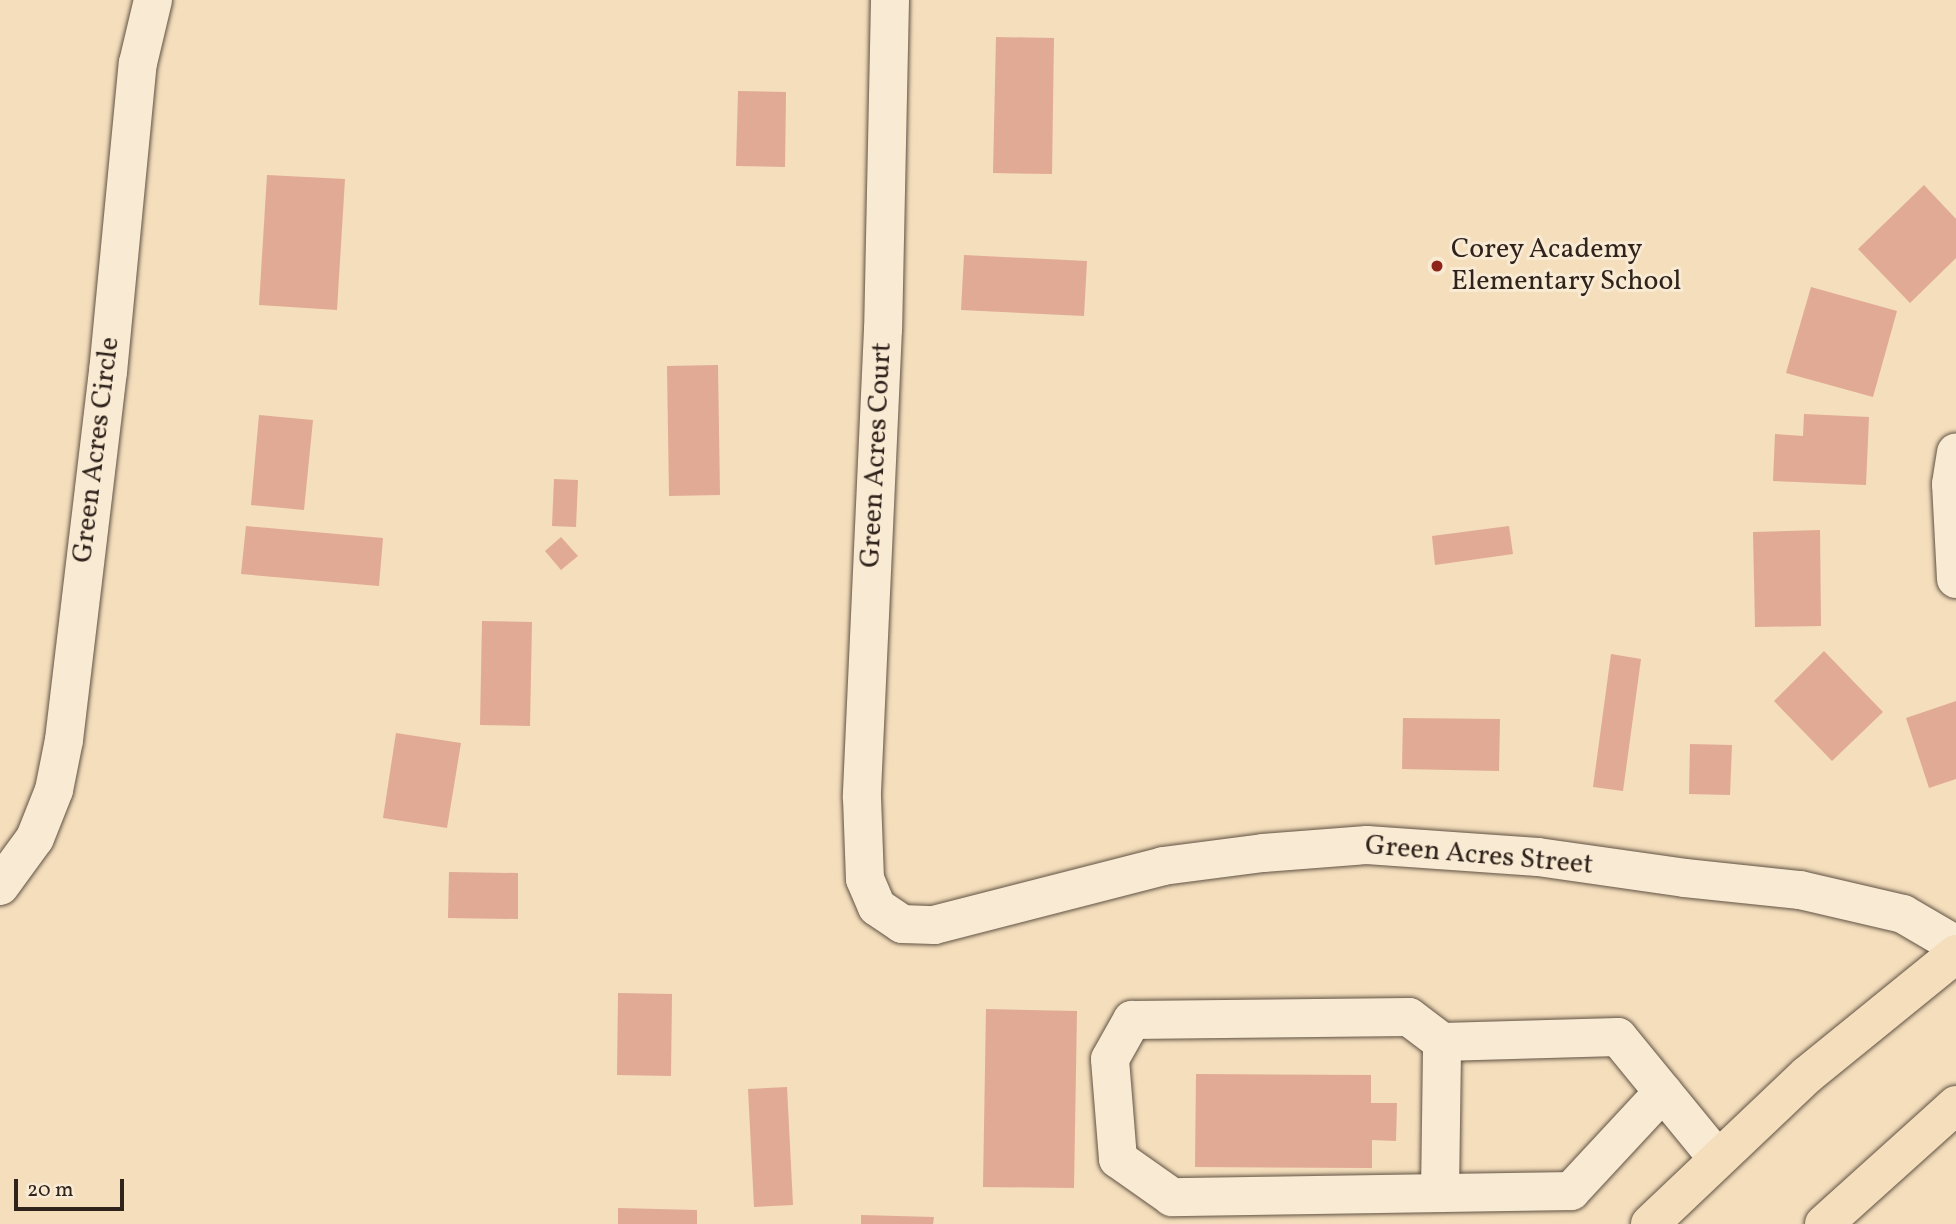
<!DOCTYPE html>
<style>
body{margin:0}
#map{position:relative;width:1956px;height:1224px;overflow:hidden;background:#f4debc;font-family:Vollkorn,serif}
div>[style]{position:absolute}
.building>*{inset:0;background:#e1aa94}
.roads{filter:drop-shadow(0 0 2px #615244) drop-shadow(0 0 2px #615244)}
.minor>*{height:38px;margin:-19px;padding:0 19px;transform-origin:19px;border-radius:19px;background:#f8ead3}
.major>*{height:38px;margin:-19px;padding:0 19px;transform-origin:19px;border-radius:19px;background:#f4debc}
.dots>*{width:19px;height:19px;translate:-50% -50%;box-sizing:border-box;border:4px solid #f8ead3;border-radius:50%}
span{translate:-50% -50%;white-space:nowrap;text-align:center;line-height:1.15;-webkit-text-stroke:6px #f8ead3;paint-order:stroke}
.poi-label{font-size:28px;color:#30231c}
.left{translate:0 -50%;text-align:left}
.street-label{font-size:28px;color:#30231c}
.scale{position:absolute;left:14px;top:1179px;width:110px;height:32px;box-sizing:border-box;border:4px solid #30231c;border-top:0;padding-left:9px;font-size:21px;line-height:24px;white-space:nowrap;color:#30231c;-webkit-text-stroke:5px #f8ead3;paint-order:stroke}
</style>
<div id="map">
<div class="building">
<i style="clip-path:polygon(996px 37px,1054px 38px,1052px 174px,993px 173px)"></i>
<i style="clip-path:polygon(738px 91px,786px 92px,785px 167px,736px 166px)"></i>
<i style="clip-path:polygon(267px 175px,345px 179px,337px 310px,259px 305px)"></i>
<i style="clip-path:polygon(1924px 185px,1956px 219px,1956px 258px,1910px 303px,1858px 249px)"></i>
<i style="clip-path:polygon(964px 255px,1087px 261px,1084px 316px,961px 310px)"></i>
<i style="clip-path:polygon(1811px 287px,1897px 311px,1873px 397px,1786px 373px)"></i>
<i style="clip-path:polygon(718px 365px,720px 495px,669px 496px,667px 366px)"></i>
<i style="clip-path:polygon(1804px 414px,1869px 417px,1866px 485px,1773px 481px,1775px 434px,1803px 436px)"></i>
<i style="clip-path:polygon(259px 415px,313px 420px,304px 510px,251px 505px)"></i>
<i style="clip-path:polygon(554px 479px,578px 480px,576px 527px,552px 526px)"></i>
<i style="clip-path:polygon(246px 526px,383px 538px,379px 586px,241px 574px)"></i>
<i style="clip-path:polygon(1509px 526px,1513px 554px,1435px 565px,1432px 536px)"></i>
<i style="clip-path:polygon(1820px 530px,1821px 626px,1755px 627px,1753px 532px)"></i>
<i style="clip-path:polygon(561px 537px,578px 556px,561px 570px,545px 551px)"></i>
<i style="clip-path:polygon(482px 621px,532px 622px,530px 726px,480px 725px)"></i>
<i style="clip-path:polygon(1824px 651px,1883px 712px,1832px 761px,1774px 701px)"></i>
<i style="clip-path:polygon(1611px 654px,1641px 659px,1623px 791px,1593px 787px)"></i>
<i style="clip-path:polygon(1956px 701px,1956px 779px,1929px 788px,1906px 718px)"></i>
<i style="clip-path:polygon(1403px 718px,1500px 719px,1499px 771px,1402px 769px)"></i>
<i style="clip-path:polygon(396px 733px,461px 743px,447px 828px,383px 818px)"></i>
<i style="clip-path:polygon(1690px 744px,1732px 745px,1730px 795px,1689px 794px)"></i>
<i style="clip-path:polygon(449px 872px,518px 873px,518px 919px,448px 918px)"></i>
<i style="clip-path:polygon(618px 993px,672px 994px,671px 1076px,617px 1075px)"></i>
<i style="clip-path:polygon(986px 1009px,1077px 1011px,1074px 1188px,983px 1187px)"></i>
<i style="clip-path:polygon(1196px 1074px,1371px 1075px,1371px 1103px,1397px 1103px,1396px 1141px,1372px 1140px,1372px 1168px,1195px 1167px)"></i>
<i style="clip-path:polygon(787px 1087px,793px 1205px,754px 1207px,748px 1089px)"></i>
<i style="clip-path:polygon(618px 1208px,697px 1210px,697px 1224px,618px 1224px)"></i>
<i style="clip-path:polygon(861px 1215px,934px 1217px,933px 1224px,861px 1224px)"></i>
</div>
<div class="roads">
<div class="minor">
<i style="left:890px;top:0;width:329px;rotate:91.2deg"></i>
<i style="left:883px;top:329px;width:469px;rotate:92.6deg"></i>
<i style="left:862px;top:798px;width:81px;rotate:87.9deg"></i>
<i style="left:865px;top:879px;width:30px;rotate:67deg"></i>
<i style="left:877px;top:907px;width:30px;rotate:34deg"></i>
<i style="left:902px;top:924px;width:32px;rotate:2deg"></i>
<i style="left:934px;top:925px;width:236px;rotate:-14.4deg"></i>
<i style="left:1163px;top:866px;width:101px;rotate:-7.4deg"></i>
<i style="left:1263px;top:853px;width:104px;rotate:-4.4deg"></i>
<i style="left:1367px;top:845px;width:171px;rotate:4deg"></i>
<i style="left:1538px;top:857px;width:148px;rotate:8.1deg"></i>
<i style="left:1685px;top:878px;width:116px;rotate:6deg"></i>
<i style="left:1800px;top:890px;width:106px;rotate:13.1deg"></i>
<i style="left:1903px;top:914px;width:61px;rotate:30.3deg"></i>
<i style="left:1956px;top:579px;width:95px;rotate:-93deg"></i>
<i style="left:1951px;top:484px;width:32px;rotate:-81deg"></i>
<i style="left:0;top:886px;width:59px;rotate:-53.9deg"></i>
<i style="left:35px;top:838px;width:52px;rotate:-68.4deg"></i>
<i style="left:54px;top:790px;width:51px;rotate:-78.7deg"></i>
<i style="left:64px;top:740px;width:371px;rotate:-83.2deg"></i>
<i style="left:108px;top:372px;width:310px;rotate:-84.5deg"></i>
<i style="left:138px;top:63px;width:65px;rotate:-76.6deg"></i>
<i style="left:1663px;top:1092px;width:135px;rotate:132.9deg"></i>
<i style="left:1571px;top:1191px;width:399px;rotate:179.1deg"></i>
<i style="left:1172px;top:1197px;width:66px;rotate:-144.9deg"></i>
<i style="left:1118px;top:1159px;width:100px;rotate:-94.6deg"></i>
<i style="left:1110px;top:1059px;width:45px;rotate:-60.6deg"></i>
<i style="left:1132px;top:1020px;width:277px;rotate:-0.6deg"></i>
<i style="left:1409px;top:1017px;width:41px;rotate:37.1deg"></i>
<i style="left:1442px;top:1042px;width:176px;rotate:-1.6deg"></i>
<i style="left:1618px;top:1037px;width:156px;rotate:50.7deg"></i>
<i style="left:1440px;top:1193px;width:151px;rotate:-89.2deg"></i>
</div>
<div class="major">
<i style="left:1650px;top:1224px;width:216px;rotate:-43.5deg"></i>
<i style="left:1807px;top:1075px;width:192px;rotate:-39.1deg"></i>
<i style="left:1824px;top:1224px;width:178px;rotate:-42deg"></i>
</div>
</div>
<div class="dots">
<i style="left:1437px;top:266px;background:#8f2418"></i>
</div>
<div class="poi-label">
<span class="left" style="left:1451px;top:266px">Corey Academy<br>Elementary School</span>
</div>
<div class="street-label">
<span style="left:97px;top:450px;rotate:-83deg">Green Acres Circle</span>
<span style="left:877px;top:455px;rotate:-87deg">Green Acres Court</span>
<span style="left:1479px;top:856px;rotate:5deg">Green Acres Street</span>
</div>
<div class="scale">20 m</div>
</div>
